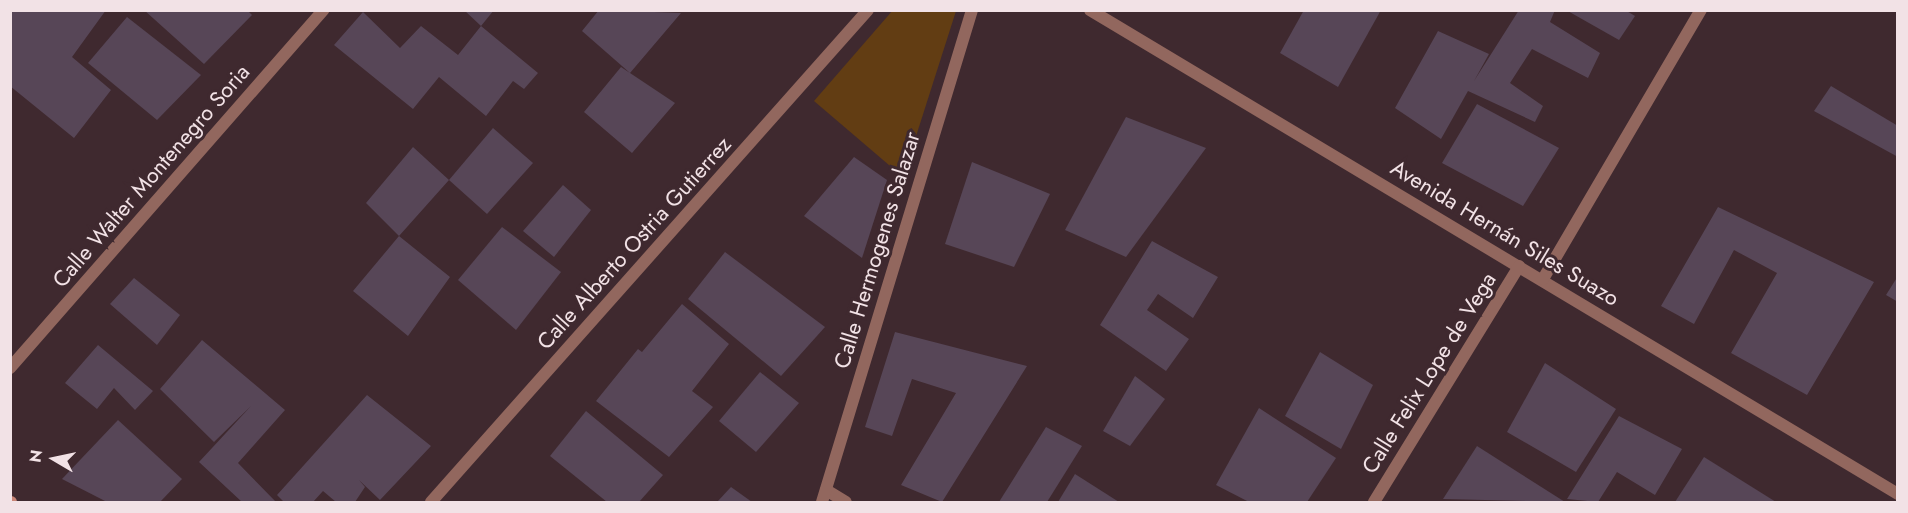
<!DOCTYPE html>
<meta charset="utf-8">
<style>
body{margin:0}
#map{position:relative;width:1908px;height:513px;overflow:hidden;background:#3f292f;font-family:Jost,sans-serif}
div>[style]{position:absolute}
.green>*{inset:0;background:#623d13}
.building>*{inset:0;background:#574657}
.minor>*{height:12px;margin:-6px;padding:0 6px;transform-origin:6px;border-radius:6px;background:#92675e}
.secondary>*{height:12px;margin:-6px;padding:0 6px;transform-origin:6px;border-radius:6px;background:#c88476}
span{translate:-50% -50%;white-space:nowrap;text-align:center;line-height:1.15;-webkit-text-stroke:6px #3f292f;paint-order:stroke}
.street-label{font-size:22px;color:#f2e2e6}
.frame{position:absolute;inset:0;border:12px solid #f2e2e6;pointer-events:none}
.north{position:absolute;left:24px;top:429px;width:60px;height:60px;-webkit-text-stroke:4px #3f292f;paint-order:stroke;rotate:279deg;font-size:16px;font-weight:700;line-height:24px;text-align:center;color:#f2e2e6}
.north::after{content:'';display:block;margin:auto;width:21px;height:27px;background:#f2e2e6;clip-path:polygon(50% 0,100% 100%,50% 72%,0 100%)}
</style>
<div id="map">
<div class="green">
<i style="clip-path:polygon(893px 10px,956px 11px,903px 177px,814px 101px)"></i>
</div>
<div class="building">
<i style="clip-path:polygon(10px 10px,106px 10px,72px 57px,111px 90px,74px 138px,10px 86px)"></i>
<i style="clip-path:polygon(144px 10px,247px 10px,252px 15px,204px 64px)"></i>
<i style="clip-path:polygon(464px 10px,494px 10px,481px 26px,538px 73px,524px 89px,513px 81px,486px 116px,439px 77px,413px 109px,334px 45px,363px 12px,400px 48px,421px 26px,458px 55px,481px 26px)"></i>
<i style="clip-path:polygon(599px 10px,681px 13px,630px 73px,675px 103px,632px 153px,584px 112px,621px 67px,630px 73px,582px 31px)"></i>
<i style="clip-path:polygon(1304px 10px,1381px 10px,1338px 87px,1280px 53px)"></i>
<i style="clip-path:polygon(1519px 10px,1555px 10px,1550px 22px,1600px 53px,1588px 78px,1532px 49px,1510px 83px,1543px 106px,1535px 122px,1468px 91px,1441px 139px,1395px 108px,1438px 31px,1489px 54px,1474px 81px)"></i>
<i style="clip-path:polygon(1566px 10px,1625px 10px,1635px 16px,1619px 40px)"></i>
<i style="clip-path:polygon(127px 17px,201px 75px,157px 120px,88px 63px)"></i>
<i style="clip-path:polygon(1831px 86px,1898px 126px,1898px 157px,1814px 111px)"></i>
<i style="clip-path:polygon(1477px 104px,1559px 148px,1523px 206px,1442px 163px)"></i>
<i style="clip-path:polygon(1126px 117px,1206px 148px,1126px 257px,1065px 230px)"></i>
<i style="clip-path:polygon(493px 128px,533px 163px,487px 214px,449px 180px)"></i>
<i style="clip-path:polygon(413px 147px,449px 180px,399px 236px,450px 277px,408px 336px,353px 291px,399px 236px,366px 203px)"></i>
<i style="clip-path:polygon(854px 157px,887px 180px,862px 258px,804px 216px)"></i>
<i style="clip-path:polygon(972px 162px,1050px 194px,1014px 267px,945px 244px)"></i>
<i style="clip-path:polygon(563px 185px,591px 210px,554px 257px,523px 231px)"></i>
<i style="clip-path:polygon(1718px 207px,1874px 282px,1807px 395px,1731px 353px,1777px 273px,1734px 250px,1694px 324px,1661px 306px)"></i>
<i style="clip-path:polygon(502px 227px,561px 272px,516px 330px,458px 280px)"></i>
<i style="clip-path:polygon(1152px 241px,1218px 277px,1193px 318px,1158px 294px,1147px 310px,1189px 339px,1166px 371px,1100px 325px)"></i>
<i style="clip-path:polygon(725px 252px,825px 327px,781px 376px,688px 299px)"></i>
<i style="clip-path:polygon(1898px 276px,1898px 302px,1886px 295px)"></i>
<i style="clip-path:polygon(134px 278px,180px 315px,157px 345px,110px 304px)"></i>
<i style="clip-path:polygon(682px 304px,729px 344px,692px 391px,713px 407px,669px 457px,596px 401px,638px 349px,642px 352px)"></i>
<i style="clip-path:polygon(895px 332px,1027px 366px,942px 502px,901px 485px,956px 393px,912px 379px,892px 436px,865px 427px)"></i>
<i style="clip-path:polygon(202px 340px,285px 410px,238px 463px,276px 502px,242px 502px,199px 462px,251px 406px,214px 442px,160px 389px)"></i>
<i style="clip-path:polygon(98px 345px,153px 391px,135px 410px,114px 388px,97px 409px,65px 383px)"></i>
<i style="clip-path:polygon(1320px 352px,1373px 385px,1341px 449px,1285px 416px)"></i>
<i style="clip-path:polygon(1545px 363px,1616px 409px,1576px 472px,1507px 432px)"></i>
<i style="clip-path:polygon(760px 372px,799px 403px,756px 452px,719px 421px)"></i>
<i style="clip-path:polygon(1135px 376px,1165px 399px,1130px 446px,1103px 431px)"></i>
<i style="clip-path:polygon(367px 395px,431px 446px,380px 500px,359px 480px,365px 487px,355px 502px,336px 502px,323px 491px,313px 502px,284px 502px,277px 495px)"></i>
<i style="clip-path:polygon(1259px 408px,1336px 458px,1307px 502px,1249px 502px,1216px 485px)"></i>
<i style="clip-path:polygon(586px 411px,663px 475px,639px 502px,607px 502px,550px 456px)"></i>
<i style="clip-path:polygon(1619px 416px,1682px 449px,1655px 495px,1617px 472px,1598px 502px,1567px 499px)"></i>
<i style="clip-path:polygon(118px 420px,182px 479px,160px 502px,107px 502px,62px 479px)"></i>
<i style="clip-path:polygon(1046px 427px,1082px 446px,1047px 502px,999px 502px)"></i>
<i style="clip-path:polygon(1477px 446px,1565px 502px,1443px 499px)"></i>
<i style="clip-path:polygon(1704px 457px,1776px 502px,1675px 502px)"></i>
<i style="clip-path:polygon(1075px 474px,1119px 502px,1058px 502px)"></i>
<i style="clip-path:polygon(731px 487px,752px 502px,717px 502px)"></i>
</div>
<div class="minor">
<i style="left:1090px;top:10px;width:942px;rotate:30.92deg"></i>
<i style="left:1543px;top:279px;width:312px;rotate:-59.6deg"></i>
<i style="left:10px;top:368px;width:476px;rotate:-48.8deg"></i>
<i style="left:826px;top:490px;width:23px;rotate:31deg"></i>
<i style="left:431px;top:502px;width:658px;rotate:-48.39deg"></i>
<i style="left:822px;top:502px;width:514px;rotate:-73.04deg"></i>
<i style="left:1374px;top:502px;width:277px;rotate:-58.4deg"></i>
</div>
<div class="secondary">
<i style="left:10px;top:502px;width:1px"></i>
</div>
<div class="street-label">
<span style="left:151px;top:176px;rotate:-49deg">Calle Walter Montenegro Soria</span>
<span style="left:1505px;top:233px;rotate:31deg">Avenida Hernán Siles Suazo</span>
<span style="left:634px;top:243px;rotate:-48deg">Calle Alberto Ostria Gutierrez</span>
<span style="left:877px;top:250px;rotate:-73deg">Calle Hermogenes Salazar</span>
<span style="left:1429px;top:373px;rotate:-58deg">Calle Felix Lope de Vega</span>
</div>
<div class="frame"></div>
<div class="north">N</div>
</div>
